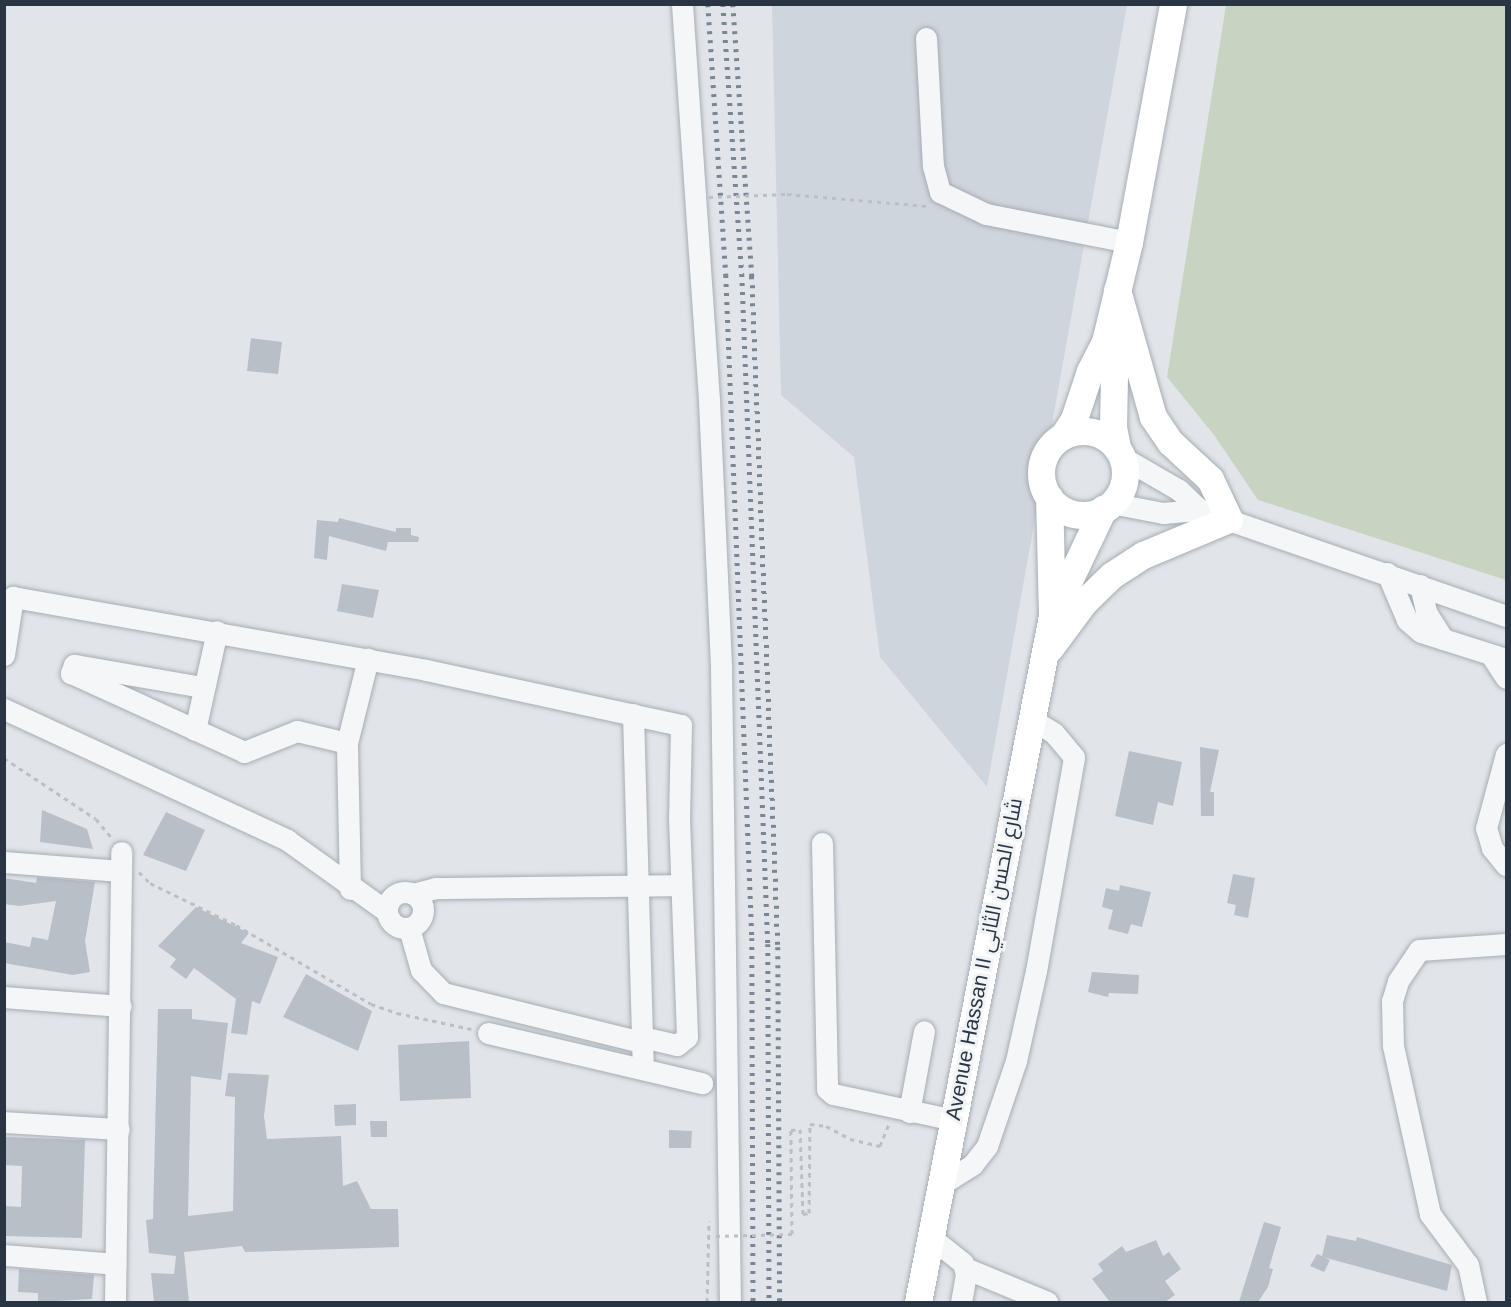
<!DOCTYPE html>
<meta charset="utf-8">
<style>
body{margin:0}
#map{position:relative;width:1511px;height:1307px;overflow:hidden;background:#e1e5ea;font-family:Arial,Cairo,sans-serif}
div>[style]{position:absolute}
.built>*{inset:0;background:#cfd5dc}
.green>*{inset:0;background:#c8d4c2}
.building>*{inset:0;background:#b8bfc7}
.path>*{height:3px;margin-top:-1.5px;transform-origin:0;background:repeating-linear-gradient(90deg,#bbc0c5 0 4.5px,transparent 0 9px)}
.roads{filter:drop-shadow(0 0 2px #a6adb4) drop-shadow(0 0 2px #a6adb4)}
.minor>*{height:21px;margin:-10.5px;padding:0 10.5px;transform-origin:10.5px;border-radius:10.5px;background:#f4f6f8}
.minor>.ring{margin:-10.5px;padding:0;box-sizing:content-box;background:none;border:21px solid #f4f6f8;border-radius:50%}
.major>*{height:27px;margin:-13.5px;padding:0 13.5px;transform-origin:13.5px;border-radius:13.5px;background:#fff}
.major>.ring{margin:-13.5px;padding:0;box-sizing:content-box;background:none;border:27px solid #fff;border-radius:50%}
.rail>*{height:4.5px;margin-top:-2.25px;transform-origin:0;background:repeating-linear-gradient(90deg,#7a8694 0 3px,transparent 0 9px)}
.path-bridge>*{height:3px;margin-top:-1.5px;transform-origin:0;background:repeating-linear-gradient(90deg,#bbc0c5 0 4.5px,transparent 0 9px)}
span{translate:-50% -50%;white-space:nowrap;text-align:center;line-height:1.15;-webkit-text-stroke:6px #f1f4f7;paint-order:stroke}
.street-label{font-size:21px;color:#293542}
.frame{position:absolute;inset:0;border:6px solid #293542;pointer-events:none}
</style>
<div id="map">
<div class="built">
<i style="clip-path:polygon(772px 5px,1127px 5px,987px 787px,880px 657px,854px 457px,781px 395px)"></i>
</div>
<div class="green">
<i style="clip-path:polygon(1226px 5px,1506px 5px,1506px 580px,1258px 500px,1214px 435px,1167px 377px)"></i>
</div>
<div class="building">
<i style="clip-path:polygon(251px 338px,282px 342px,278px 374px,247px 371px)"></i>
<i style="clip-path:polygon(339px 518px,396px 532px,396px 528px,411px 528px,411px 535px,419px 537px,418px 542px,388px 542px,386px 551px,329px 536px,327px 560px,314px 558px,317px 520px,338px 522px)"></i>
<i style="clip-path:polygon(342px 584px,379px 590px,373px 618px,337px 611px)"></i>
<i style="clip-path:polygon(1200px 747px,1219px 750px,1210px 792px,1214px 792px,1214px 816px,1201px 816px)"></i>
<i style="clip-path:polygon(1129px 751px,1182px 762px,1173px 806px,1158px 802px,1153px 825px,1115px 816px)"></i>
<i style="clip-path:polygon(42px 810px,87px 829px,93px 849px,40px 842px)"></i>
<i style="clip-path:polygon(166px 812px,205px 830px,186px 871px,143px 855px)"></i>
<i style="clip-path:polygon(1233px 874px,1255px 878px,1248px 918px,1234px 915px,1236px 905px,1227px 903px)"></i>
<i style="clip-path:polygon(37px 877px,95px 882px,85px 941px,90px 972px,73px 975px,4px 963px,4px 942px,30px 947px,32px 937px,48px 940px,56px 901px,19px 906px,4px 904px,4px 878px,36px 883px)"></i>
<i style="clip-path:polygon(1120px 885px,1151px 892px,1142px 927px,1131px 924px,1128px 934px,1108px 929px,1113px 910px,1102px 907px,1106px 888px,1119px 891px)"></i>
<i style="clip-path:polygon(196px 907px,249px 933px,241px 943px,278px 957px,260px 1004px,252px 1001px,247px 1035px,231px 1033px,236px 999px,194px 968px,186px 979px,170px 967px,176px 959px,158px 946px)"></i>
<i style="clip-path:polygon(1092px 972px,1139px 975px,1138px 994px,1109px 993px,1108px 997px,1088px 992px)"></i>
<i style="clip-path:polygon(306px 974px,372px 1011px,358px 1051px,283px 1017px)"></i>
<i style="clip-path:polygon(158px 1009px,192px 1009px,192px 1019px,228px 1023px,221px 1080px,191px 1076px,188px 1216px,233px 1211px,235px 1097px,225px 1096px,228px 1073px,269px 1075px,264px 1116px,267px 1139px,341px 1136px,343px 1186px,357px 1181px,371px 1209px,398px 1209px,399px 1247px,245px 1252px,242px 1246px,184px 1252px,189px 1302px,154px 1302px,151px 1273px,174px 1274px,176px 1256px,149px 1253px,146px 1220px,153px 1219px)"></i>
<i style="clip-path:polygon(469px 1041px,471px 1098px,400px 1101px,398px 1045px)"></i>
<i style="clip-path:polygon(356px 1104px,356px 1125px,335px 1126px,334px 1105px)"></i>
<i style="clip-path:polygon(370px 1121px,387px 1121px,387px 1137px,371px 1137px)"></i>
<i style="clip-path:polygon(669px 1130px,692px 1131px,691px 1148px,669px 1148px)"></i>
<i style="clip-path:polygon(5px 1137px,85px 1140px,82px 1238px,4px 1236px,4px 1206px,21px 1207px,22px 1166px,4px 1165px)"></i>
<i style="clip-path:polygon(1264px 1222px,1281px 1227px,1269px 1268px,1273px 1269px,1268px 1287px,1258px 1302px,1239px 1302px)"></i>
<i style="clip-path:polygon(1327px 1235px,1356px 1241px,1357px 1237px,1452px 1265px,1447px 1291px,1323px 1257px,1330px 1260px,1324px 1272px,1310px 1266px,1317px 1254px,1322px 1256px)"></i>
<i style="clip-path:polygon(1156px 1240px,1163px 1256px,1169px 1252px,1181px 1269px,1165px 1281px,1175px 1295px,1165px 1302px,1110px 1302px,1092px 1279px,1103px 1271px,1098px 1264px,1122px 1246px,1126px 1252px)"></i>
<i style="clip-path:polygon(19px 1269px,94px 1275px,92px 1299px,38px 1302px,38px 1293px,18px 1292px)"></i>
</div>
<div class="path">
<i style="left:787px;top:194px;width:142px;rotate:4.9deg"></i>
<i style="left:4px;top:758px;width:110px;rotate:33.5deg"></i>
<i style="left:96px;top:819px;width:23px;rotate:50deg"></i>
<i style="left:139px;top:872px;width:16px;rotate:45deg"></i>
<i style="left:150px;top:883px;width:96px;rotate:26deg"></i>
<i style="left:236px;top:925px;width:156px;rotate:30.3deg"></i>
<i style="left:371px;top:1004px;width:28px;rotate:19deg"></i>
<i style="left:397px;top:1013px;width:76px;rotate:12.2deg"></i>
<i style="left:792px;top:1234px;width:104px;rotate:-90.6deg"></i>
<i style="left:791px;top:1130px;width:9px;rotate:-6deg"></i>
<i style="left:800px;top:1129px;width:85px;rotate:88deg"></i>
<i style="left:803px;top:1214px;width:6px;rotate:-9deg"></i>
<i style="left:809px;top:1213px;width:89px;rotate:-89.4deg"></i>
<i style="left:810px;top:1124px;width:16px;rotate:7deg"></i>
<i style="left:826px;top:1126px;width:27px;rotate:28deg"></i>
<i style="left:850px;top:1139px;width:31px;rotate:13deg"></i>
<i style="left:880px;top:1146px;width:24px;rotate:-68deg"></i>
<i style="left:707px;top:1302px;width:81px;rotate:-88.6deg"></i>
</div>
<div class="roads">
<div class="minor">
<i style="left:682px;top:4px;width:398px;rotate:86.1deg"></i>
<i style="left:709px;top:401px;width:268px;rotate:87.4deg"></i>
<i style="left:721px;top:669px;width:633px;rotate:89.19deg"></i>
<i style="left:926px;top:38px;width:128px;rotate:86.9deg"></i>
<i style="left:933px;top:166px;width:27px;rotate:75deg"></i>
<i style="left:940px;top:192px;width:51px;rotate:25.6deg"></i>
<i style="left:986px;top:214px;width:146px;rotate:11.1deg"></i>
<i style="left:1122px;top:457px;width:66px;rotate:30.1deg"></i>
<i style="left:1179px;top:490px;width:29px;rotate:44deg"></i>
<i style="left:1111px;top:503px;width:53px;rotate:10.9deg"></i>
<i style="left:1163px;top:513px;width:37px;rotate:-5deg"></i>
<i style="left:1200px;top:510px;width:324px;rotate:19.1deg"></i>
<i style="left:1387px;top:573px;width:51px;rotate:66.9deg"></i>
<i style="left:1407px;top:620px;width:18px;rotate:41deg"></i>
<i style="left:1421px;top:632px;width:89px;rotate:17.6deg"></i>
<i style="left:1420px;top:585px;width:28px;rotate:77deg"></i>
<i style="left:1426px;top:612px;width:32px;rotate:58deg"></i>
<i style="left:4px;top:655px;width:59px;rotate:-81.2deg"></i>
<i style="left:13px;top:597px;width:419px;rotate:10deg"></i>
<i style="left:426px;top:670px;width:261px;rotate:12.2deg"></i>
<i style="left:681px;top:725px;width:93px;rotate:91.2deg"></i>
<i style="left:679px;top:818px;width:219px;rotate:87.9deg"></i>
<i style="left:687px;top:1037px;width:13px;rotate:141deg"></i>
<i style="left:677px;top:1045px;width:37px;rotate:-167deg"></i>
<i style="left:1491px;top:655px;width:27px;rotate:57deg"></i>
<i style="left:202px;top:687px;width:130px;rotate:-170.2deg"></i>
<i style="left:74px;top:665px;width:9px;rotate:111deg"></i>
<i style="left:71px;top:673px;width:190px;rotate:24.5deg"></i>
<i style="left:244px;top:752px;width:57px;rotate:-21.6deg"></i>
<i style="left:297px;top:731px;width:51px;rotate:13.5deg"></i>
<i style="left:4px;top:709px;width:312px;rotate:24.8deg"></i>
<i style="left:287px;top:840px;width:122px;rotate:35.6deg"></i>
<i style="left:633px;top:714px;width:354px;rotate:88.4deg"></i>
<i style="left:195px;top:730px;width:101px;rotate:-77.5deg"></i>
<i style="left:1506px;top:754px;width:77px;rotate:105.1deg"></i>
<i style="left:1486px;top:828px;width:21px;rotate:73deg"></i>
<i style="left:1492px;top:848px;width:22px;rotate:51deg"></i>
<i style="left:822px;top:843px;width:246px;rotate:88.8deg"></i>
<i style="left:827px;top:1089px;width:8px;rotate:40deg"></i>
<i style="left:833px;top:1094px;width:124px;rotate:12.1deg"></i>
<i style="left:4px;top:862px;width:117px;rotate:4.4deg"></i>
<i style="left:350px;top:889px;width:146px;rotate:-91.2deg"></i>
<i style="left:347px;top:743px;width:87px;rotate:-76deg"></i>
<i class="ring" style="left:387px;top:892px;width:15px;height:15px"></i>
<i style="left:413px;top:894px;width:24px;rotate:-15deg"></i>
<i style="left:436px;top:888px;width:245px;rotate:-0.7deg"></i>
<i style="left:409px;top:928px;width:44px;rotate:74.1deg"></i>
<i style="left:421px;top:970px;width:32px;rotate:46deg"></i>
<i style="left:443px;top:993px;width:204px;rotate:13.9deg"></i>
<i style="left:4px;top:997px;width:117px;rotate:4.4deg"></i>
<i style="left:488px;top:1033px;width:220px;rotate:13.2deg"></i>
<i style="left:909px;top:1112px;width:82px;rotate:-79.5deg"></i>
<i style="left:4px;top:1122px;width:115px;rotate:3.5deg"></i>
<i style="left:940px;top:1185px;width:39px;rotate:-32deg"></i>
<i style="left:973px;top:1164px;width:23px;rotate:-52deg"></i>
<i style="left:987px;top:1146px;width:90px;rotate:-71.2deg"></i>
<i style="left:1016px;top:1061px;width:92px;rotate:-77.5deg"></i>
<i style="left:1036px;top:971px;width:217px;rotate:-79.9deg"></i>
<i style="left:1074px;top:757px;width:31px;rotate:-130deg"></i>
<i style="left:1054px;top:733px;width:27px;rotate:-149deg"></i>
<i style="left:929px;top:1236px;width:43px;rotate:38.5deg"></i>
<i style="left:963px;top:1263px;width:11px;rotate:75deg"></i>
<i style="left:966px;top:1274px;width:28px;rotate:100deg"></i>
<i style="left:4px;top:1255px;width:112px;rotate:4.6deg"></i>
<i style="left:965px;top:1268px;width:89px;rotate:22.5deg"></i>
<i style="left:115px;top:1302px;width:450px;rotate:-89.2deg"></i>
<i style="left:1476px;top:1302px;width:38px;rotate:-102deg"></i>
<i style="left:1468px;top:1265px;width:64px;rotate:-126.7deg"></i>
<i style="left:1430px;top:1214px;width:172px;rotate:-102.4deg"></i>
<i style="left:1393px;top:1046px;width:45px;rotate:-91.3deg"></i>
<i style="left:1392px;top:1001px;width:21px;rotate:-73deg"></i>
<i style="left:1398px;top:981px;width:37px;rotate:-56deg"></i>
<i style="left:1419px;top:950px;width:87px;rotate:-3.9deg"></i>
</div>
<div class="major">
<i style="left:1105px;top:342px;width:35px;rotate:75deg"></i>
<i style="left:1114px;top:376px;width:51px;rotate:91.1deg"></i>
<i style="left:1113px;top:427px;width:21px;rotate:79deg"></i>
<i class="ring" style="left:1041px;top:431px;width:57px;height:57px"></i>
<i style="left:1063px;top:436px;width:20px;rotate:-57deg"></i>
<i style="left:1074px;top:419px;width:51px;rotate:-71.6deg"></i>
<i style="left:1090px;top:371px;width:33px;rotate:-63deg"></i>
<i style="left:1105px;top:342px;width:103px;rotate:-76.5deg"></i>
<i style="left:1129px;top:242px;width:242px;rotate:-79.5deg"></i>
<i style="left:1052px;top:616px;width:119px;rotate:-64.5deg"></i>
<i style="left:1050px;top:648px;width:57px;rotate:-53.5deg"></i>
<i style="left:1084px;top:602px;width:39px;rotate:-44deg"></i>
<i style="left:1112px;top:575px;width:37px;rotate:-33deg"></i>
<i style="left:1143px;top:555px;width:93px;rotate:-22.7deg"></i>
<i style="left:1229px;top:519px;width:44px;rotate:-115.4deg"></i>
<i style="left:1210px;top:479px;width:54px;rotate:-137.2deg"></i>
<i style="left:1170px;top:442px;width:30px;rotate:-124deg"></i>
<i style="left:1153px;top:417px;width:132px;rotate:-105.8deg"></i>
<i style="left:918px;top:1302px;width:699px;rotate:-78.95deg"></i>
<i style="left:1052px;top:616px;width:119px;rotate:-91.4deg"></i>
</div>
</div>
<div class="rail">
<i style="left:708px;top:4px;width:272px;rotate:86.2deg"></i>
<i style="left:726px;top:275px;width:664px;rotate:87.75deg"></i>
<i style="left:752px;top:938px;width:364px;rotate:89.8deg"></i>
<i style="left:723px;top:4px;width:271px;rotate:86deg"></i>
<i style="left:742px;top:274px;width:671px;rotate:87.78deg"></i>
<i style="left:768px;top:944px;width:358px;rotate:89.8deg"></i>
<i style="left:733px;top:4px;width:273px;rotate:86deg"></i>
<i style="left:752px;top:276px;width:672px;rotate:87.78deg"></i>
<i style="left:778px;top:947px;width:355px;rotate:89.7deg"></i>
</div>
<div class="path-bridge">
<i style="left:709px;top:197px;width:78px;rotate:-2.2deg"></i>
<i style="left:716px;top:1236px;width:76px;rotate:-1.5deg"></i>
</div>
<div class="street-label">
<span style="left:984px;top:959px;rotate:-79deg">Avenue Hassan II شارع الحسن الثاني</span>
</div>
<div class="frame"></div>
</div>
